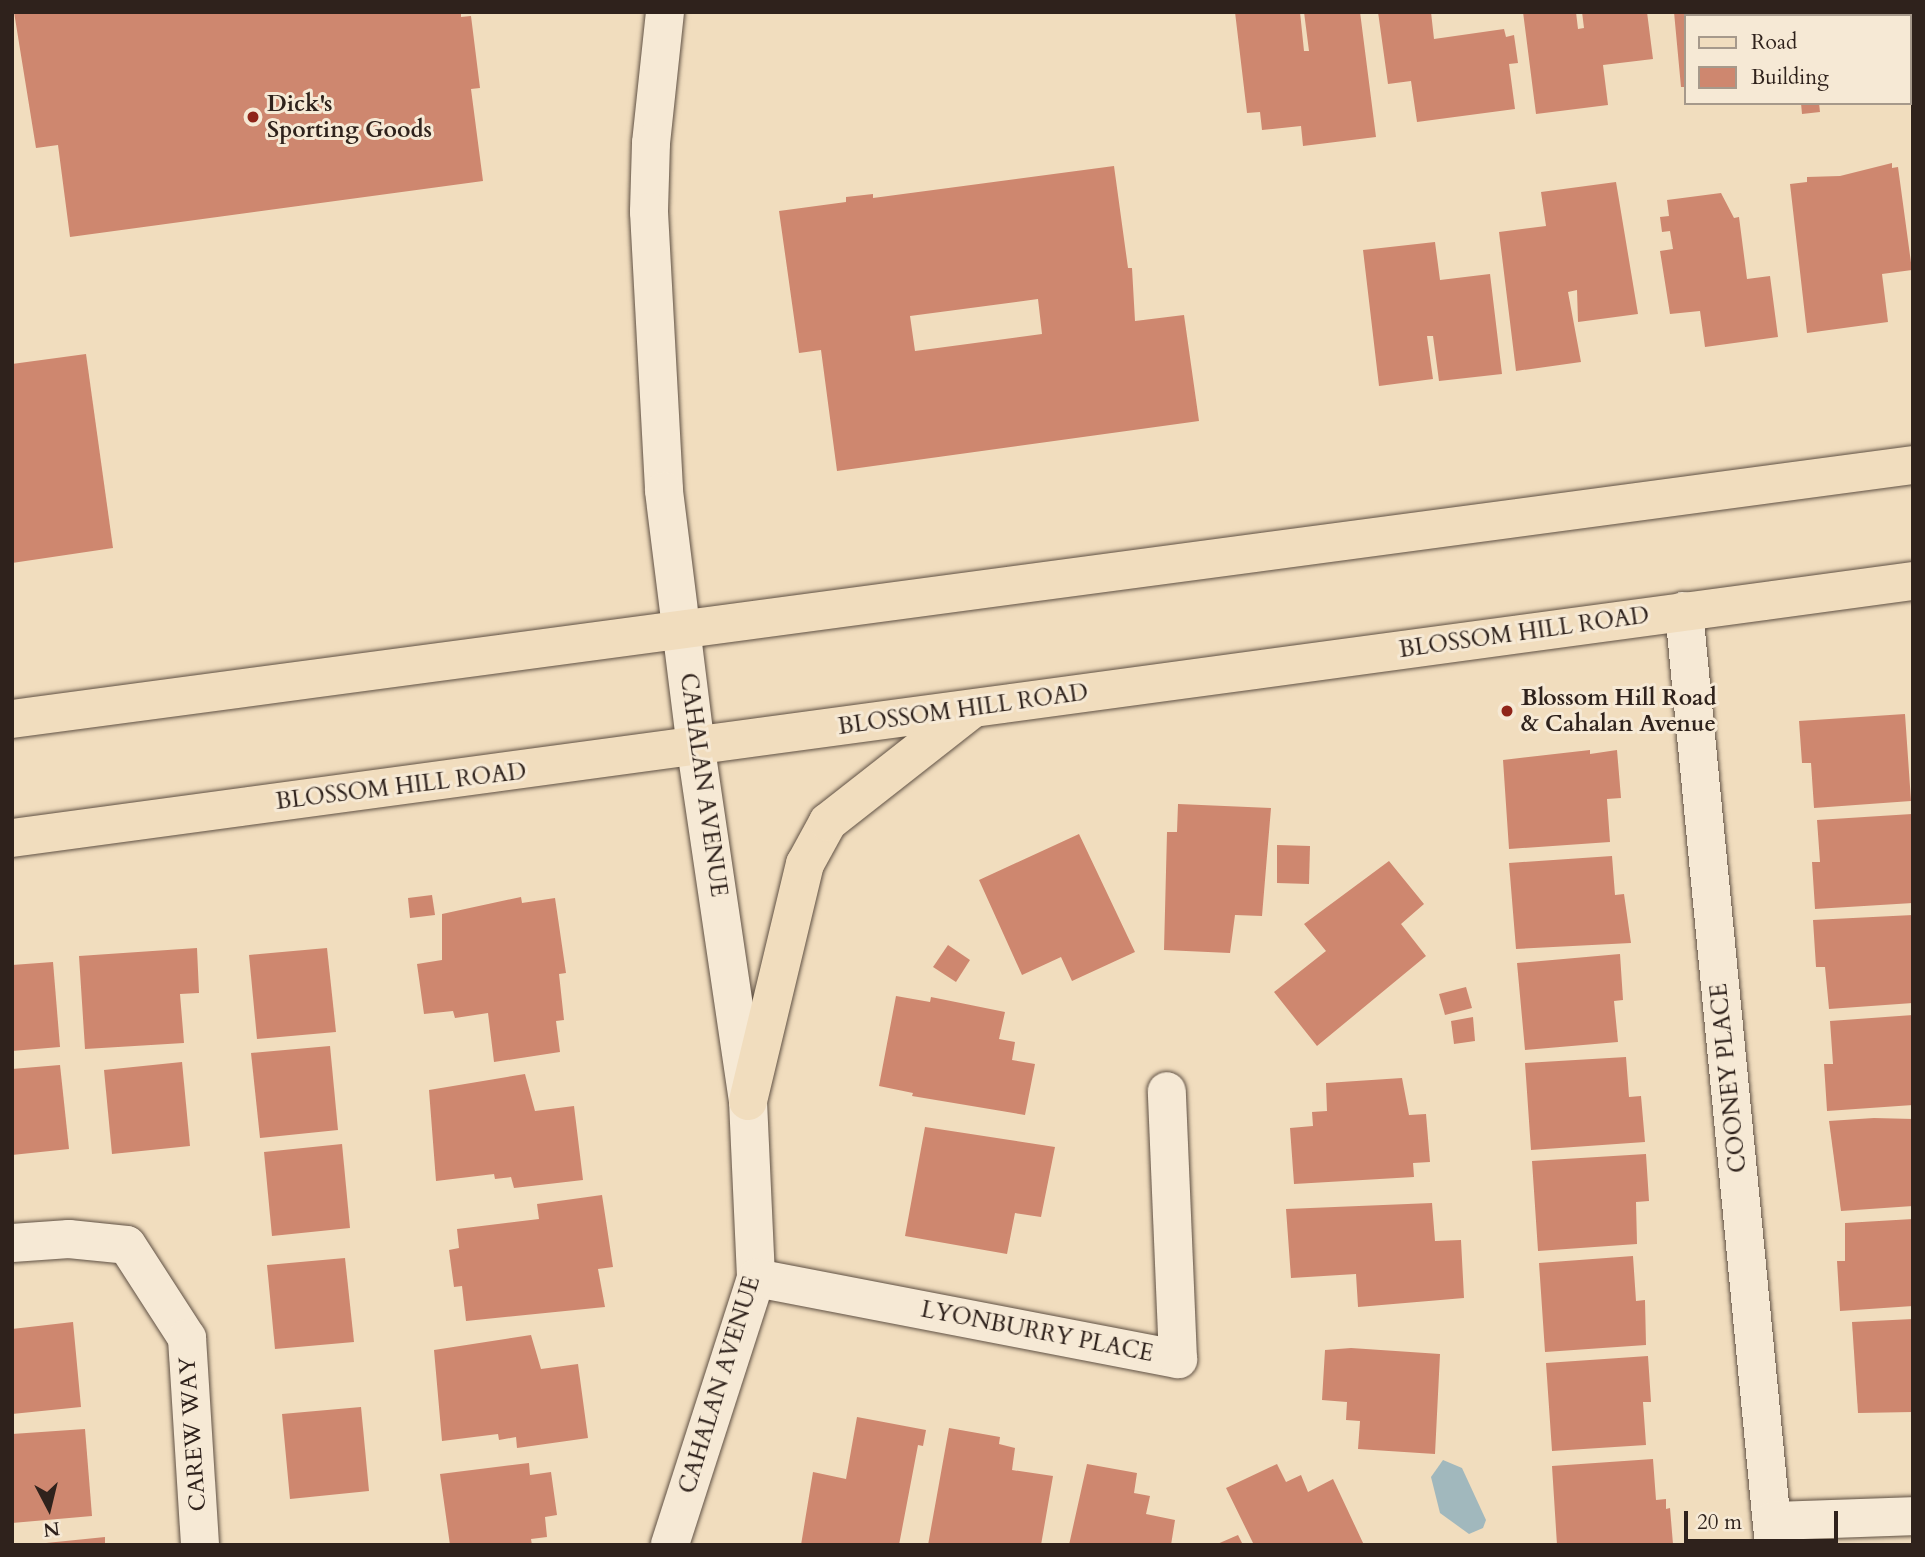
<!DOCTYPE html>
<style>
body{margin:0}
#map{position:relative;width:1925px;height:1557px;overflow:hidden;background:#f1ddbe;font-family:Cardo,serif}
div>[style]{position:absolute}
.water>*{inset:0;background:#a1b8bd}
.building>*{inset:0;background:#ce876f}
.roads{filter:drop-shadow(0 0 2px #605144) drop-shadow(0 0 2px #605144)}
.minor>*{height:38px;margin:-19px;padding:0 19px;transform-origin:19px;border-radius:19px;background:#f6e9d5}
.major>*{height:38px;margin:-19px;padding:0 19px;transform-origin:19px;border-radius:19px;background:#f1ddbe}
.dots>*{width:19px;height:19px;translate:-50% -50%;box-sizing:border-box;border:4px solid #f6e9d5;border-radius:50%}
span{translate:-50% -50%;white-space:nowrap;text-align:center;line-height:1.15;-webkit-text-stroke:6px #f6e9d5;paint-order:stroke}
.poi-label{font-size:23px;color:#2f221c;font-weight:700}
.left{translate:0 -50%;text-align:left}
.street-label{font-size:23px;color:#2f221c}
.frame{position:absolute;inset:0;border:14px solid #2f221c;pointer-events:none}
.legend{position:absolute;left:1684px;top:14px;width:228px;height:91px;box-sizing:border-box;background:#f6e9d5;border:2px solid #a6998b;margin:0;padding:9px 12px;list-style:none;font-size:21px;color:#2f221c}
.legend li{display:flex;align-items:center;gap:14px;height:35px}
.legend b{width:35px;border:2px solid #a6998b}
.north{position:absolute;left:14px;top:1473px;width:70px;height:70px;-webkit-text-stroke:5px #f6e9d5;paint-order:stroke;rotate:173deg;font-size:19px;font-weight:700;line-height:28px;text-align:center;color:#2f221c}
.north::after{content:'';display:block;margin:auto;width:24px;height:32px;background:#2f221c;clip-path:polygon(50% 0,100% 100%,50% 72%,0 100%)}
.scale{position:absolute;left:1684px;top:1511px;width:154px;height:32px;box-sizing:border-box;border:4px solid #2f221c;border-top:0;padding-left:9px;font-size:21px;line-height:24px;white-space:nowrap;color:#2f221c;-webkit-text-stroke:5px #f6e9d5;paint-order:stroke}
</style>
<div id="map">
<div class="water">
<i style="clip-path:polygon(1443px 1460px,1462px 1468px,1486px 1520px,1483px 1528px,1469px 1534px,1440px 1513px,1431px 1477px)"></i>
</div>
<div class="building">
<i style="clip-path:polygon(14px 12px,461px 12px,461px 17px,471px 16px,480px 88px,471px 89px,483px 181px,70px 237px,58px 145px,36px 148px)"></i>
<i style="clip-path:polygon(1235px 12px,1300px 12px,1304px 51px,1309px 51px,1304px 12px,1360px 12px,1376px 137px,1303px 146px,1301px 126px,1262px 130px,1260px 112px,1247px 113px)"></i>
<i style="clip-path:polygon(1378px 12px,1431px 12px,1434px 39px,1504px 29px,1506px 37px,1514px 35px,1518px 63px,1509px 64px,1515px 109px,1417px 122px,1411px 81px,1388px 84px)"></i>
<i style="clip-path:polygon(1523px 12px,1576px 12px,1578px 29px,1584px 28px,1582px 12px,1647px 12px,1653px 59px,1603px 65px,1608px 105px,1536px 114px)"></i>
<i style="clip-path:polygon(1674px 12px,1798px 12px,1798px 16px,1685px 16px,1685px 87px,1681px 87px)"></i>
<i style="clip-path:polygon(1828px 12px,1913px 12px,1913px 89px,1909px 90px,1909px 16px)"></i>
<i style="clip-path:polygon(1801px 103px,1819px 103px,1820px 112px,1802px 114px)"></i>
<i style="clip-path:polygon(1892px 163px,1892px 168px,1898px 167px,1912px 270px,1882px 274px,1888px 322px,1807px 333px,1790px 184px,1807px 182px,1807px 177px,1840px 176px)"></i>
<i style="clip-path:polygon(evenodd,1114px 166px,1128px 268px,1132px 268px,1135px 321px,1184px 315px,1199px 421px,837px 471px,821px 350px,799px 353px,779px 211px,846px 202px,846px 197px,873px 194px,873px 198px,1114px 166px,1038px 299px,1042px 334px,915px 351px,910px 316px,1038px 299px)"></i>
<i style="clip-path:polygon(1616px 182px,1638px 314px,1578px 322px,1577px 290px,1568px 292px,1581px 362px,1516px 371px,1499px 232px,1546px 226px,1541px 192px)"></i>
<i style="clip-path:polygon(1721px 193px,1734px 218px,1739px 217px,1747px 279px,1770px 276px,1778px 337px,1705px 347px,1700px 311px,1670px 314px,1660px 251px,1673px 249px,1670px 231px,1662px 232px,1660px 217px,1669px 216px,1667px 200px)"></i>
<i style="clip-path:polygon(1435px 242px,1440px 280px,1490px 274px,1502px 374px,1439px 381px,1433px 336px,1427px 336px,1433px 379px,1379px 386px,1363px 250px)"></i>
<i style="clip-path:polygon(86px 354px,113px 548px,12px 563px,12px 364px)"></i>
<i style="clip-path:polygon(1905px 714px,1911px 801px,1814px 808px,1811px 763px,1802px 763px,1799px 721px)"></i>
<i style="clip-path:polygon(1590px 750px,1590px 754px,1617px 750px,1621px 798px,1607px 799px,1610px 842px,1509px 849px,1503px 760px)"></i>
<i style="clip-path:polygon(1178px 804px,1271px 808px,1262px 916px,1235px 915px,1230px 953px,1164px 950px,1167px 832px,1177px 832px)"></i>
<i style="clip-path:polygon(1912px 814px,1913px 903px,1815px 909px,1812px 862px,1820px 862px,1817px 820px)"></i>
<i style="clip-path:polygon(1079px 834px,1135px 952px,1072px 981px,1061px 957px,1022px 975px,979px 880px)"></i>
<i style="clip-path:polygon(1277px 845px,1310px 846px,1309px 884px,1277px 883px)"></i>
<i style="clip-path:polygon(1612px 856px,1615px 895px,1624px 894px,1631px 943px,1516px 949px,1509px 863px)"></i>
<i style="clip-path:polygon(1389px 861px,1424px 904px,1401px 924px,1426px 956px,1317px 1046px,1274px 992px,1326px 951px,1304px 924px)"></i>
<i style="clip-path:polygon(432px 895px,435px 915px,410px 918px,408px 898px)"></i>
<i style="clip-path:polygon(521px 897px,522px 903px,555px 898px,566px 973px,559px 974px,564px 1020px,556px 1021px,560px 1052px,494px 1062px,488px 1013px,455px 1018px,453px 1011px,424px 1014px,417px 964px,442px 960px,442px 914px)"></i>
<i style="clip-path:polygon(1913px 915px,1913px 1003px,1829px 1009px,1825px 967px,1816px 967px,1813px 920px)"></i>
<i style="clip-path:polygon(948px 945px,970px 960px,956px 982px,933px 967px)"></i>
<i style="clip-path:polygon(197px 948px,199px 993px,180px 994px,184px 1043px,85px 1049px,79px 956px)"></i>
<i style="clip-path:polygon(327px 948px,336px 1032px,257px 1039px,249px 955px)"></i>
<i style="clip-path:polygon(1620px 954px,1623px 1000px,1614px 1001px,1618px 1042px,1525px 1050px,1517px 963px)"></i>
<i style="clip-path:polygon(53px 962px,60px 1047px,12px 1051px,12px 965px)"></i>
<i style="clip-path:polygon(1466px 987px,1472px 1008px,1445px 1015px,1439px 994px)"></i>
<i style="clip-path:polygon(896px 996px,930px 1002px,931px 997px,1005px 1012px,999px 1039px,1015px 1042px,1012px 1060px,1035px 1064px,1025px 1115px,912px 1096px,913px 1093px,879px 1086px)"></i>
<i style="clip-path:polygon(1913px 1015px,1913px 1105px,1827px 1111px,1824px 1064px,1833px 1064px,1830px 1021px)"></i>
<i style="clip-path:polygon(1473px 1017px,1475px 1041px,1454px 1044px,1451px 1021px)"></i>
<i style="clip-path:polygon(330px 1046px,338px 1130px,260px 1138px,251px 1053px)"></i>
<i style="clip-path:polygon(1626px 1057px,1629px 1097px,1641px 1096px,1645px 1142px,1531px 1150px,1525px 1063px)"></i>
<i style="clip-path:polygon(182px 1062px,190px 1146px,112px 1154px,104px 1070px)"></i>
<i style="clip-path:polygon(60px 1065px,69px 1149px,12px 1155px,12px 1069px)"></i>
<i style="clip-path:polygon(525px 1074px,535px 1111px,574px 1106px,583px 1180px,514px 1188px,511px 1177px,495px 1179px,494px 1174px,436px 1181px,429px 1090px)"></i>
<i style="clip-path:polygon(1402px 1078px,1409px 1115px,1426px 1114px,1430px 1162px,1413px 1163px,1414px 1177px,1294px 1184px,1290px 1128px,1313px 1126px,1312px 1112px,1327px 1111px,1326px 1083px)"></i>
<i style="clip-path:polygon(1874px 1118px,1913px 1119px,1913px 1206px,1841px 1211px,1829px 1121px)"></i>
<i style="clip-path:polygon(925px 1127px,1055px 1147px,1041px 1217px,1015px 1213px,1007px 1254px,905px 1236px)"></i>
<i style="clip-path:polygon(342px 1144px,350px 1228px,272px 1236px,264px 1152px)"></i>
<i style="clip-path:polygon(1646px 1154px,1649px 1201px,1636px 1202px,1637px 1244px,1538px 1251px,1532px 1161px)"></i>
<i style="clip-path:polygon(602px 1195px,613px 1267px,598px 1269px,605px 1307px,466px 1321px,462px 1286px,454px 1287px,449px 1250px,459px 1248px,457px 1229px,539px 1219px,537px 1204px)"></i>
<i style="clip-path:polygon(1432px 1203px,1435px 1241px,1461px 1240px,1464px 1298px,1358px 1307px,1356px 1274px,1291px 1278px,1286px 1209px)"></i>
<i style="clip-path:polygon(1913px 1219px,1913px 1306px,1840px 1311px,1837px 1261px,1845px 1261px,1845px 1223px)"></i>
<i style="clip-path:polygon(1633px 1256px,1636px 1301px,1645px 1300px,1646px 1345px,1545px 1352px,1539px 1263px)"></i>
<i style="clip-path:polygon(345px 1258px,354px 1342px,275px 1349px,267px 1265px)"></i>
<i style="clip-path:polygon(1913px 1319px,1913px 1412px,1858px 1413px,1852px 1322px)"></i>
<i style="clip-path:polygon(73px 1322px,81px 1407px,12px 1414px,12px 1329px)"></i>
<i style="clip-path:polygon(531px 1335px,541px 1369px,578px 1364px,588px 1438px,517px 1448px,516px 1437px,499px 1440px,498px 1434px,442px 1441px,434px 1350px)"></i>
<i style="clip-path:polygon(1351px 1348px,1440px 1354px,1435px 1454px,1358px 1449px,1360px 1421px,1346px 1420px,1347px 1402px,1322px 1400px,1325px 1350px)"></i>
<i style="clip-path:polygon(1648px 1356px,1651px 1402px,1643px 1402px,1646px 1445px,1552px 1451px,1546px 1363px)"></i>
<i style="clip-path:polygon(361px 1407px,369px 1491px,290px 1499px,282px 1414px)"></i>
<i style="clip-path:polygon(857px 1417px,926px 1430px,923px 1446px,918px 1445px,899px 1545px,801px 1545px,813px 1472px,846px 1479px)"></i>
<i style="clip-path:polygon(949px 1428px,1000px 1437px,999px 1444px,1015px 1448px,1012px 1470px,1053px 1476px,1041px 1545px,928px 1545px)"></i>
<i style="clip-path:polygon(85px 1429px,92px 1516px,12px 1523px,12px 1434px)"></i>
<i style="clip-path:polygon(1653px 1459px,1656px 1500px,1666px 1499px,1666px 1509px,1670px 1508px,1673px 1544px,1557px 1545px,1552px 1466px)"></i>
<i style="clip-path:polygon(529px 1463px,530px 1475px,551px 1472px,557px 1515px,545px 1517px,547px 1537px,531px 1539px,532px 1545px,450px 1545px,440px 1474px)"></i>
<i style="clip-path:polygon(1087px 1464px,1137px 1473px,1134px 1493px,1150px 1496px,1146px 1514px,1175px 1520px,1171px 1545px,1069px 1545px)"></i>
<i style="clip-path:polygon(1277px 1464px,1286px 1482px,1301px 1475px,1308px 1492px,1333px 1479px,1364px 1545px,1254px 1545px,1226px 1488px)"></i>
<i style="clip-path:polygon(1238px 1535px,1243px 1545px,1215px 1545px)"></i>
<i style="clip-path:polygon(105px 1537px,105px 1545px,46px 1545px,46px 1543px)"></i>
</div>
<div class="roads">
<div class="minor">
<i style="left:665px;top:12px;width:132px;rotate:96.1deg"></i>
<i style="left:651px;top:143px;width:69px;rotate:91.7deg"></i>
<i style="left:649px;top:212px;width:279px;rotate:86.9deg"></i>
<i style="left:664px;top:491px;width:260px;rotate:82.9deg"></i>
<i style="left:696px;top:749px;width:356px;rotate:81.6deg"></i>
<i style="left:748px;top:1101px;width:177px;rotate:87.4deg"></i>
<i style="left:756px;top:1278px;width:281px;rotate:107.9deg"></i>
<i style="left:1684px;top:611px;width:938px;rotate:84.5deg"></i>
<i style="left:12px;top:1243px;width:57px;rotate:-4deg"></i>
<i style="left:69px;top:1239px;width:58px;rotate:5.9deg"></i>
<i style="left:127px;top:1245px;width:111px;rotate:57.2deg"></i>
<i style="left:187px;top:1338px;width:207px;rotate:86.4deg"></i>
<i style="left:756px;top:1278px;width:430px;rotate:10.9deg"></i>
<i style="left:1178px;top:1359px;width:268px;rotate:-92.4deg"></i>
<i style="left:1772px;top:1521px;width:141px;rotate:-2deg"></i>
</div>
<div class="major">
<i style="left:12px;top:719px;width:1918px;rotate:-7.61deg"></i>
<i style="left:12px;top:838px;width:1918px;rotate:-7.7deg"></i>
<i style="left:748px;top:1101px;width:244px;rotate:-76.5deg"></i>
<i style="left:805px;top:864px;width:48px;rotate:-61.3deg"></i>
<i style="left:828px;top:822px;width:182px;rotate:-38.1deg"></i>
</div>
</div>
<div class="dots">
<i style="left:253px;top:117px;background:#8f2418"></i>
<i style="left:1507px;top:711px;background:#8f2418"></i>
</div>
<div class="poi-label">
<span class="left" style="left:267px;top:117px">Dick's<br>Sporting Goods</span>
<span class="left" style="left:1521px;top:711px">Blossom Hill Road<br>&amp; Cahalan Avenue</span>
</div>
<div class="street-label">
<span style="left:1524px;top:633px;rotate:-8deg">BLOSSOM HILL ROAD</span>
<span style="left:963px;top:710px;rotate:-8deg">BLOSSOM HILL ROAD</span>
<span style="left:703px;top:785px;rotate:82deg">CAHALAN AVENUE</span>
<span style="left:401px;top:787px;rotate:-7deg">BLOSSOM HILL ROAD</span>
<span style="left:1729px;top:1078px;rotate:-96deg">COONEY PLACE</span>
<span style="left:1037px;top:1332px;rotate:11deg">LYONBURRY PLACE</span>
<span style="left:720px;top:1385px;rotate:-73deg">CAHALAN AVENUE</span>
<span style="left:193px;top:1434px;rotate:-94deg">CAREW WAY</span>
</div>
<div class="frame"></div>
<ul class="legend">
<li><b style="height:9px;background:#f1ddbe"></b>Road</li>
<li><b style="height:19px;background:#ce876f"></b>Building</li>
</ul>
<div class="north">N</div>
<div class="scale">20 m</div>
</div>
